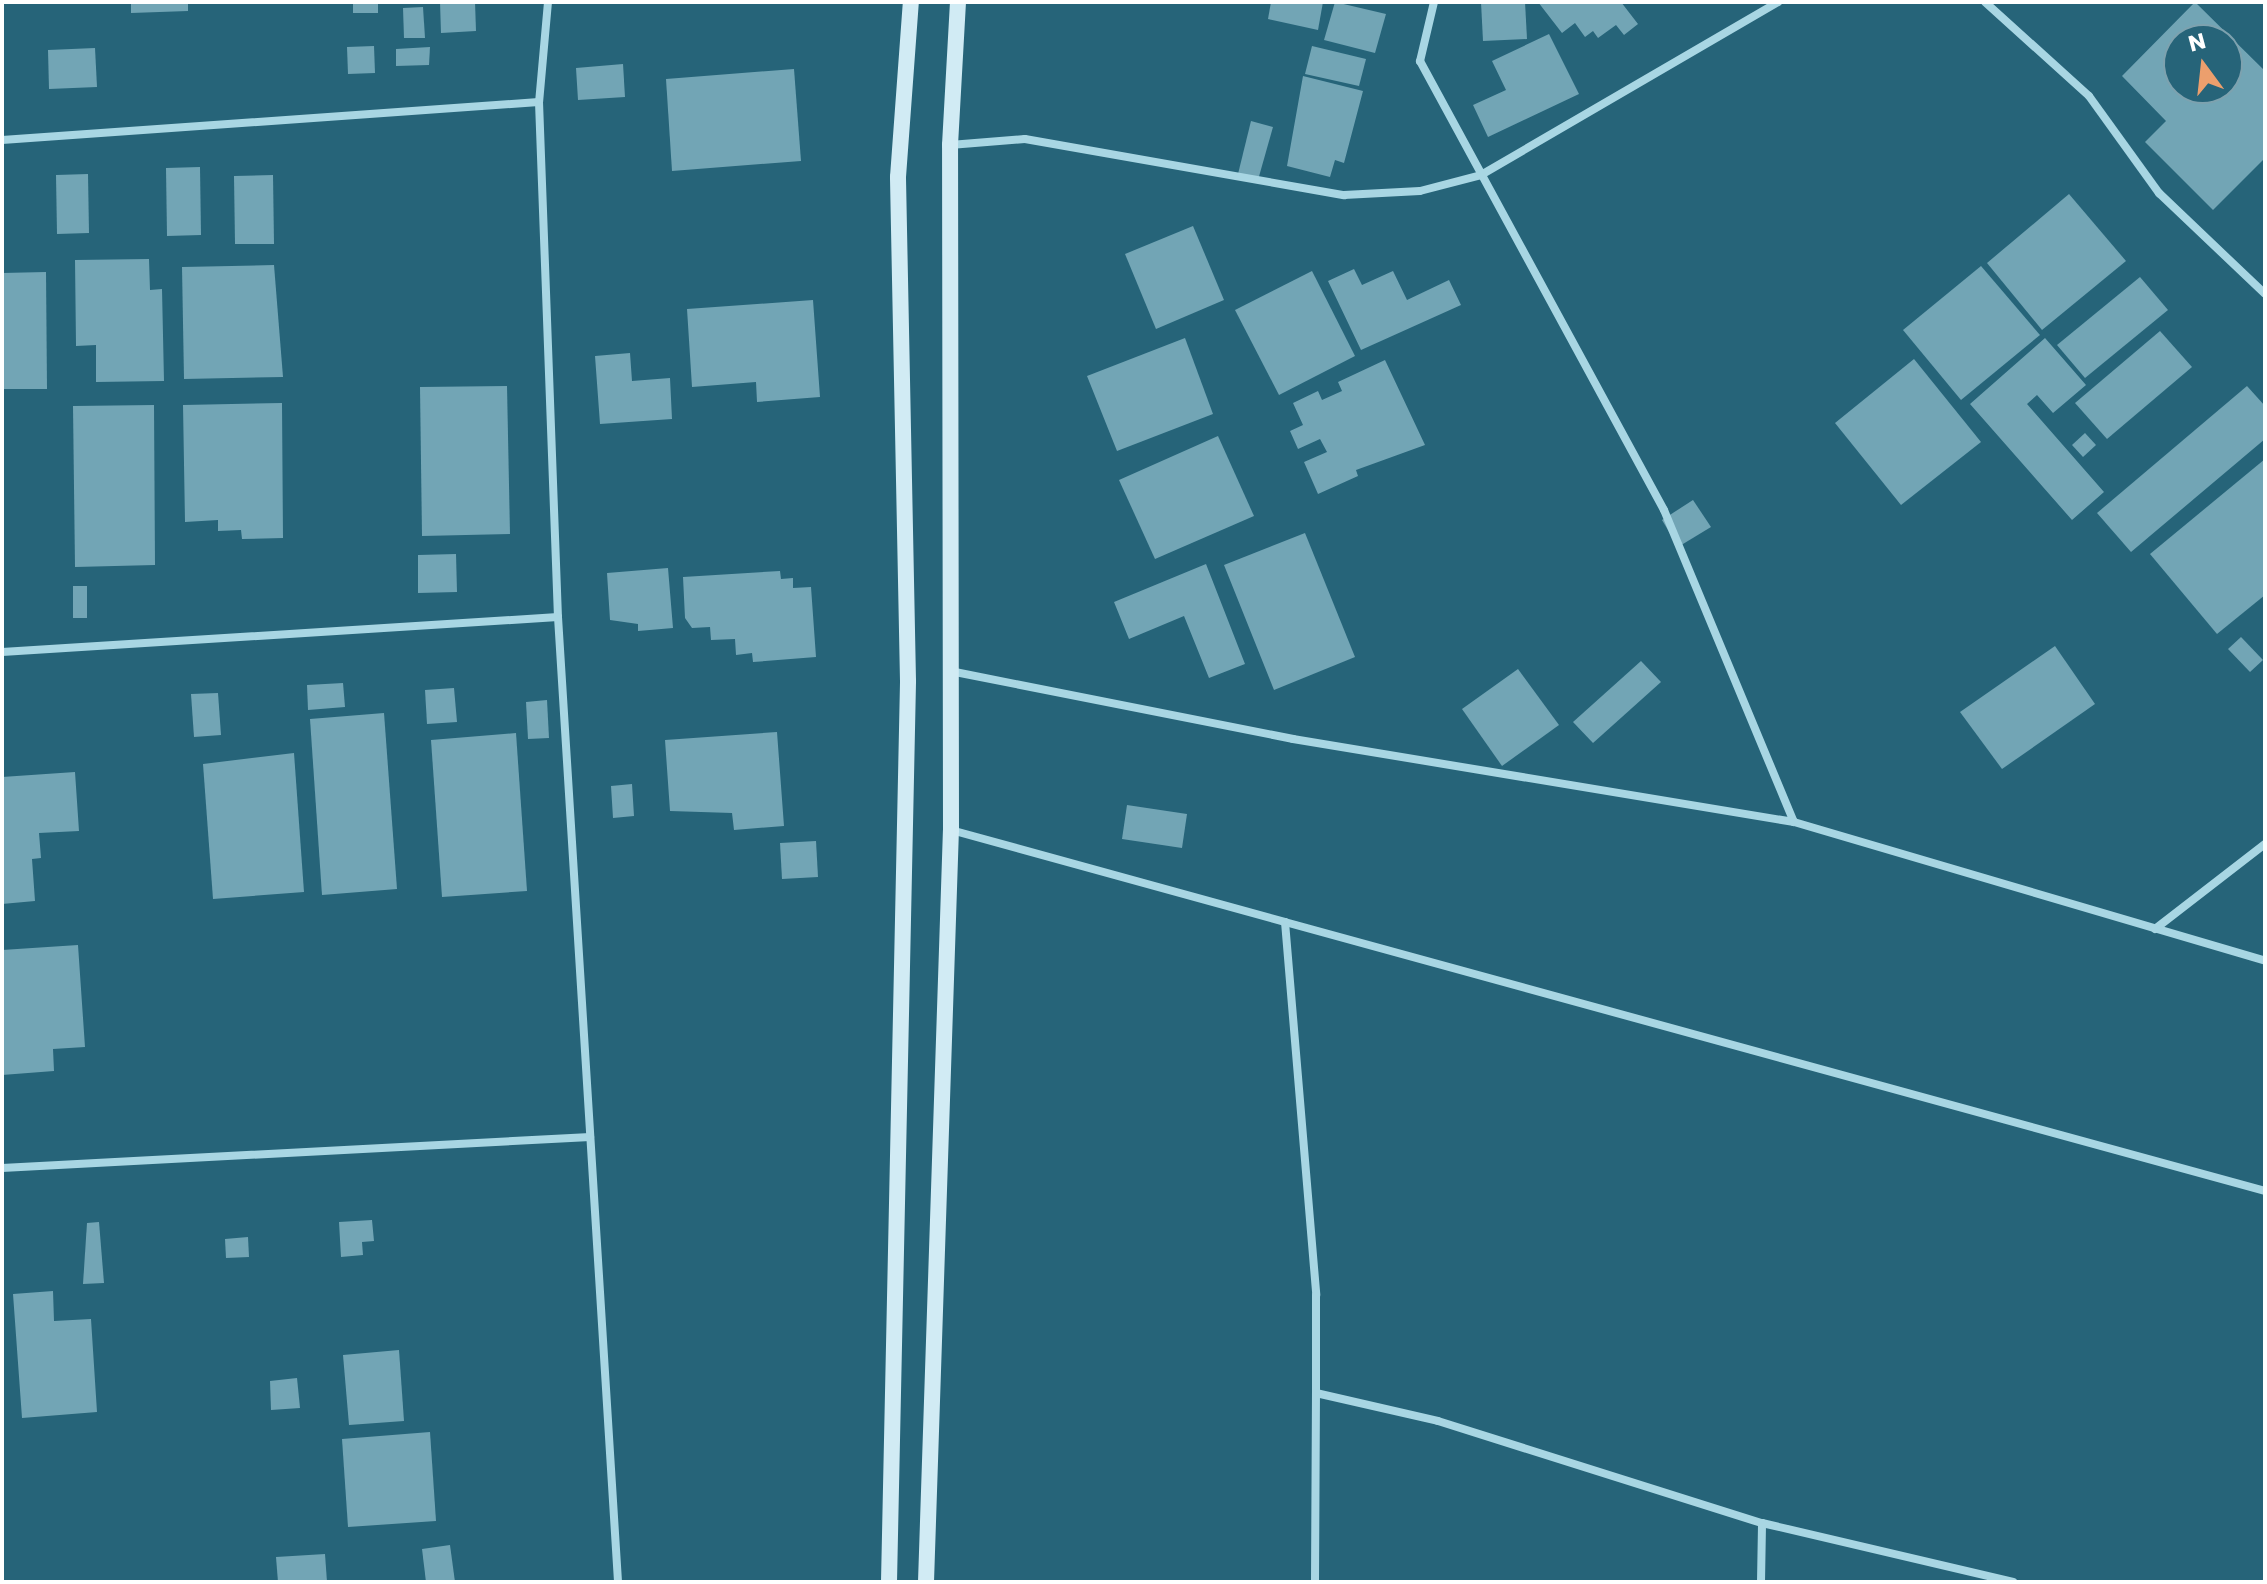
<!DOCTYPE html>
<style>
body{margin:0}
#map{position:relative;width:2267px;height:1584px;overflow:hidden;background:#266479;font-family:Poppins,sans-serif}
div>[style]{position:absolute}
.building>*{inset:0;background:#72a5b5}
.minor>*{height:8px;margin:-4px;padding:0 4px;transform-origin:4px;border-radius:4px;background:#a8d6e3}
.secondary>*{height:16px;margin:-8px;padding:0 8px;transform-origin:8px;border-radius:8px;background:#d1ebf4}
span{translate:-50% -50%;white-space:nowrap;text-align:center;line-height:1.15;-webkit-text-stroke:8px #266479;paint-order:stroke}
.frame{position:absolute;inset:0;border:4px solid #fff;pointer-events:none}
.north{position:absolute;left:2163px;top:24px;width:80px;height:80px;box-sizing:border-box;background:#266479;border:2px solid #7da2af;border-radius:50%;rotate:345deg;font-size:22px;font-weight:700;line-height:32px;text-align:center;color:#fff}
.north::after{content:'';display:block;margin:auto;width:28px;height:36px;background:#ec9f6d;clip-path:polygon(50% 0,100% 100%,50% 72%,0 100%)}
</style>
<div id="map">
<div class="building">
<i style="clip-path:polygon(131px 2px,188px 2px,188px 11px,131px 13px)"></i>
<i style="clip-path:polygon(353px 2px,378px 2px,378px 13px,353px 13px)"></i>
<i style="clip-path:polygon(440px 2px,475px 2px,476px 31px,441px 33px)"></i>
<i style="clip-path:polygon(1271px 2px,1323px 2px,1318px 30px,1268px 19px)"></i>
<i style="clip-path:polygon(1335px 2px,1386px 14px,1375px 53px,1324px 40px)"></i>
<i style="clip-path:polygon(1481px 2px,1525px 2px,1527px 39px,1483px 41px)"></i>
<i style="clip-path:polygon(1538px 2px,1621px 2px,1638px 24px,1624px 35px,1616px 25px,1598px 38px,1593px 31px,1585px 37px,1575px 23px,1562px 33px)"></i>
<i style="clip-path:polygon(evenodd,2195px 2px,2265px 71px,2265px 158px,2213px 210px,2145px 142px,2166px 121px,2122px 76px,2195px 2px,2179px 40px,2227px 40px,2227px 88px,2179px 88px,2179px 40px)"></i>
<i style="clip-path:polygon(423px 7px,425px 38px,404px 38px,403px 8px)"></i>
<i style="clip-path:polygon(1549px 34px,1579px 94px,1488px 137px,1473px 105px,1506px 90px,1492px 61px)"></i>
<i style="clip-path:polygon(374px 46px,375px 73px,348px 74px,347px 47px)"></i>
<i style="clip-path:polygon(1312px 46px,1366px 59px,1359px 86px,1305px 74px)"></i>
<i style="clip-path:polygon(430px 47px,429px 65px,396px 66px,396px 49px)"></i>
<i style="clip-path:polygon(95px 48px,97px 87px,49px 89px,48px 50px)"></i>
<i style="clip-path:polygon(623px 64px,625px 97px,578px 100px,576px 68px)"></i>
<i style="clip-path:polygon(794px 69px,801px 161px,672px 171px,666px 79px)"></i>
<i style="clip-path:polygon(1303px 76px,1363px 91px,1344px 163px,1335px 160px,1330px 177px,1287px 166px)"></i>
<i style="clip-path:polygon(1251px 121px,1273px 127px,1258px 180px,1238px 174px)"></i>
<i style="clip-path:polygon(200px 167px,201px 235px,167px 236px,166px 168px)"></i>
<i style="clip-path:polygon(88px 174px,89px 233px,57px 234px,56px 175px)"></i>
<i style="clip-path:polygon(273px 175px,274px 244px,235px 244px,234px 176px)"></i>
<i style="clip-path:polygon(2069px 194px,2126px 261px,2042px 330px,1987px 263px)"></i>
<i style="clip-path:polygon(1193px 226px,1224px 300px,1156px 329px,1125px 254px)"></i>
<i style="clip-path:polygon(149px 259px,150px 290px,162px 289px,164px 381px,96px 382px,96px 345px,76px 346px,75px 260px)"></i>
<i style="clip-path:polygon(274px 265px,283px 377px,184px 379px,182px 267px)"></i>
<i style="clip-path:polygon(1981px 266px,2040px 335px,1961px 400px,1903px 330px)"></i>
<i style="clip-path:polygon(1354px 269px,1362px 285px,1393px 271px,1407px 300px,1449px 280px,1461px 305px,1361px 350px,1328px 281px)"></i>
<i style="clip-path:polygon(1312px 271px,1355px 356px,1279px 395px,1235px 310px)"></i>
<i style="clip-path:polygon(46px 272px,47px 389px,2px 389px,2px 273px)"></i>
<i style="clip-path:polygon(2140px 277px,2168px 310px,2085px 378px,2057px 345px)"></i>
<i style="clip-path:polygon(813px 300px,820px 397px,757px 402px,756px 382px,692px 387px,687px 309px)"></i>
<i style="clip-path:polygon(2160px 331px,2192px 367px,2107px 439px,2075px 403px)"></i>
<i style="clip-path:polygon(1185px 338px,1213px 414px,1117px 451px,1087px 376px)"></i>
<i style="clip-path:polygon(2045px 338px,2086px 385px,2053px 413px,2037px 395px,2027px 404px,2104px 492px,2072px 520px,1970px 404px)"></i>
<i style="clip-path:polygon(630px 353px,632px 381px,670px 378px,672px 419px,600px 424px,595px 356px)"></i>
<i style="clip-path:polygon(1914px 359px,1981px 442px,1901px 505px,1835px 423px)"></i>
<i style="clip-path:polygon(1385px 360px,1425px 445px,1356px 470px,1358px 476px,1318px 494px,1304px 462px,1327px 452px,1320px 439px,1298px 449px,1290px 431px,1303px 425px,1293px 403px,1318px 391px,1322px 400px,1342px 391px,1338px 382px)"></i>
<i style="clip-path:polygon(507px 386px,510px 534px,422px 536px,420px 387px)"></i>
<i style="clip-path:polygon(2247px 386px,2265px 406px,2265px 439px,2131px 552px,2097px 513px)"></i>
<i style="clip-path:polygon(282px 403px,283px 538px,242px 539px,241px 530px,218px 531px,218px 520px,185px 522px,183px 405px)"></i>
<i style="clip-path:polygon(154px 405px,155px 565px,75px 567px,73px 406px)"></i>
<i style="clip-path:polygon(2085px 433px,2096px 445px,2083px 457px,2072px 445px)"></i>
<i style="clip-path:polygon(1218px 436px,1254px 516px,1155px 559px,1119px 480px)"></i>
<i style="clip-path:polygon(2265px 459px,2265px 595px,2217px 634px,2150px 554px)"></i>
<i style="clip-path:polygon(1693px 500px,1711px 527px,1678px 547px,1662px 520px)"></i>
<i style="clip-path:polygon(1305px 533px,1355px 657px,1274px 690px,1224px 565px)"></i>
<i style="clip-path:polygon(456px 554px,457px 592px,418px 593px,418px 555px)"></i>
<i style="clip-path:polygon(1206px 564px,1245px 664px,1209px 678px,1184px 616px,1129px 639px,1114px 602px)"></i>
<i style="clip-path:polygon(668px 568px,673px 628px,638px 631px,638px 624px,610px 620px,607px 573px)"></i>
<i style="clip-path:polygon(780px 571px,781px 579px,793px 578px,793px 588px,811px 587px,816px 657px,753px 662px,752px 653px,736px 655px,735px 639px,711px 640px,710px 627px,692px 628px,685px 618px,683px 577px)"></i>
<i style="clip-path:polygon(73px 586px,87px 586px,87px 618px,73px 618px)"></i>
<i style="clip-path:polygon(2241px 637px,2263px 660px,2250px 672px,2228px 649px)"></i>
<i style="clip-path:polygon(2055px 646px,2095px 704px,2002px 769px,1960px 712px)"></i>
<i style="clip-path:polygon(1641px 661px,1661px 682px,1593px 743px,1573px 722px)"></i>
<i style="clip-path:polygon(1518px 669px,1559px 725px,1502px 766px,1462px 709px)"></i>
<i style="clip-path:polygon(343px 683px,345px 707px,308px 710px,307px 685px)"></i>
<i style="clip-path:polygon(454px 688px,457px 722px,427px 724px,425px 690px)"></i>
<i style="clip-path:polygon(218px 693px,221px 735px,194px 737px,191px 694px)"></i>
<i style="clip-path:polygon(547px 700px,549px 738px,528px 739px,526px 702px)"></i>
<i style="clip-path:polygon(384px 713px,397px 889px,322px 895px,310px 719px)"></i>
<i style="clip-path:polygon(777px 732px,784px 826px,734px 830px,732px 813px,670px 811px,665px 740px)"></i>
<i style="clip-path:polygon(516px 733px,527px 891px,442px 897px,431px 740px)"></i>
<i style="clip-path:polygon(294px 753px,304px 892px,213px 899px,203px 764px)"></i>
<i style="clip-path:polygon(75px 772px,79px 831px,39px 833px,41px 858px,32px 859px,35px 901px,2px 904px,2px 777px)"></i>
<i style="clip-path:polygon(632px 784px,634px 816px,613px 818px,611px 786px)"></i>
<i style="clip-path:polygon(1127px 805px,1187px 814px,1182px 848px,1122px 839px)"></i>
<i style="clip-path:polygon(816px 841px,818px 877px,782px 879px,780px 843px)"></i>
<i style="clip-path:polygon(78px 945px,85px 1047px,53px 1049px,54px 1071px,2px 1075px,2px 950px)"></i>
<i style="clip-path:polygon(372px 1220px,374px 1241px,362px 1242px,363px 1255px,341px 1257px,339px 1222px)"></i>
<i style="clip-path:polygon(99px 1222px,104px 1283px,83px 1284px,87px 1223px)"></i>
<i style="clip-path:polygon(248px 1237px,249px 1257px,226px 1258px,225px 1239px)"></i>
<i style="clip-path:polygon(53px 1291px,54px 1321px,91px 1319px,97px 1412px,22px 1418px,13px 1294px)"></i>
<i style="clip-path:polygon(399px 1350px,404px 1421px,349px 1425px,343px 1355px)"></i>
<i style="clip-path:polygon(297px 1378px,300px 1408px,271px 1410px,270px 1381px)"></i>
<i style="clip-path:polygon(430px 1432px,436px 1521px,348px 1527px,342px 1439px)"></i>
<i style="clip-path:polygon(450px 1545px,455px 1582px,426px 1582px,422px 1549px)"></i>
<i style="clip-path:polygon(325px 1554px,327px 1582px,278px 1582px,276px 1557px)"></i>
</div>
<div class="minor">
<i style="left:548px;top:2px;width:100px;rotate:95.1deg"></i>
<i style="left:539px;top:102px;width:515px;rotate:87.89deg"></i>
<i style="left:558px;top:617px;width:967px;rotate:86.44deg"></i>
<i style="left:1434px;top:2px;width:61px;rotate:103.3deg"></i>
<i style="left:1420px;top:61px;width:511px;rotate:61.48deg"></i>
<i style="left:1664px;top:510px;width:338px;rotate:67.4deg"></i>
<i style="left:1985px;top:2px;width:140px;rotate:42.1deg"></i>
<i style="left:2089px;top:96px;width:120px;rotate:54.2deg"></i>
<i style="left:2159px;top:193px;width:146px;rotate:43.6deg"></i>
<i style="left:2px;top:140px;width:538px;rotate:-4.05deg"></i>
<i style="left:950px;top:145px;width:75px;rotate:-4.6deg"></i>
<i style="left:1025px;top:139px;width:324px;rotate:10deg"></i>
<i style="left:1344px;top:195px;width:76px;rotate:-3deg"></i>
<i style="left:1420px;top:191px;width:63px;rotate:-14.7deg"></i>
<i style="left:1481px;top:175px;width:344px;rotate:-30.2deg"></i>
<i style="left:2px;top:652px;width:557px;rotate:-3.6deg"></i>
<i style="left:950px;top:671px;width:350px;rotate:11.2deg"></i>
<i style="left:1293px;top:739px;width:508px;rotate:9.41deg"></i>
<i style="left:1794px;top:822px;width:491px;rotate:16.4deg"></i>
<i style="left:951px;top:830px;width:346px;rotate:15.4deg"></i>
<i style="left:1285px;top:922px;width:374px;rotate:85.2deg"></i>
<i style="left:1316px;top:1295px;width:98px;rotate:90deg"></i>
<i style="left:1316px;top:1393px;width:125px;rotate:12.9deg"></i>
<i style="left:1438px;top:1421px;width:340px;rotate:17.5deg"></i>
<i style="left:1762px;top:1523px;width:258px;rotate:13.2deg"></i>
<i style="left:1285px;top:922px;width:1016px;rotate:15.35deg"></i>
<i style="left:2155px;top:929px;width:139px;rotate:-37.7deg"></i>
<i style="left:2px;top:1168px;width:589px;rotate:-3.02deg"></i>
<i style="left:1315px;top:1582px;width:189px;rotate:-89.7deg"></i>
<i style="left:1761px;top:1582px;width:59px;rotate:-89deg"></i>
</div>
<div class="secondary">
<i style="left:889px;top:1582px;width:901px;rotate:-88.79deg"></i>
<i style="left:908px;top:681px;width:504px;rotate:-91.14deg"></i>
<i style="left:898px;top:177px;width:175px;rotate:-85.8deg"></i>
<i style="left:926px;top:1582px;width:752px;rotate:-88.1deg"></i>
<i style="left:951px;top:830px;width:685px;rotate:-90.08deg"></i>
<i style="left:950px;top:145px;width:143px;rotate:-86.8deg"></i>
</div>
<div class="frame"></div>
<div class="north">N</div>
</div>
